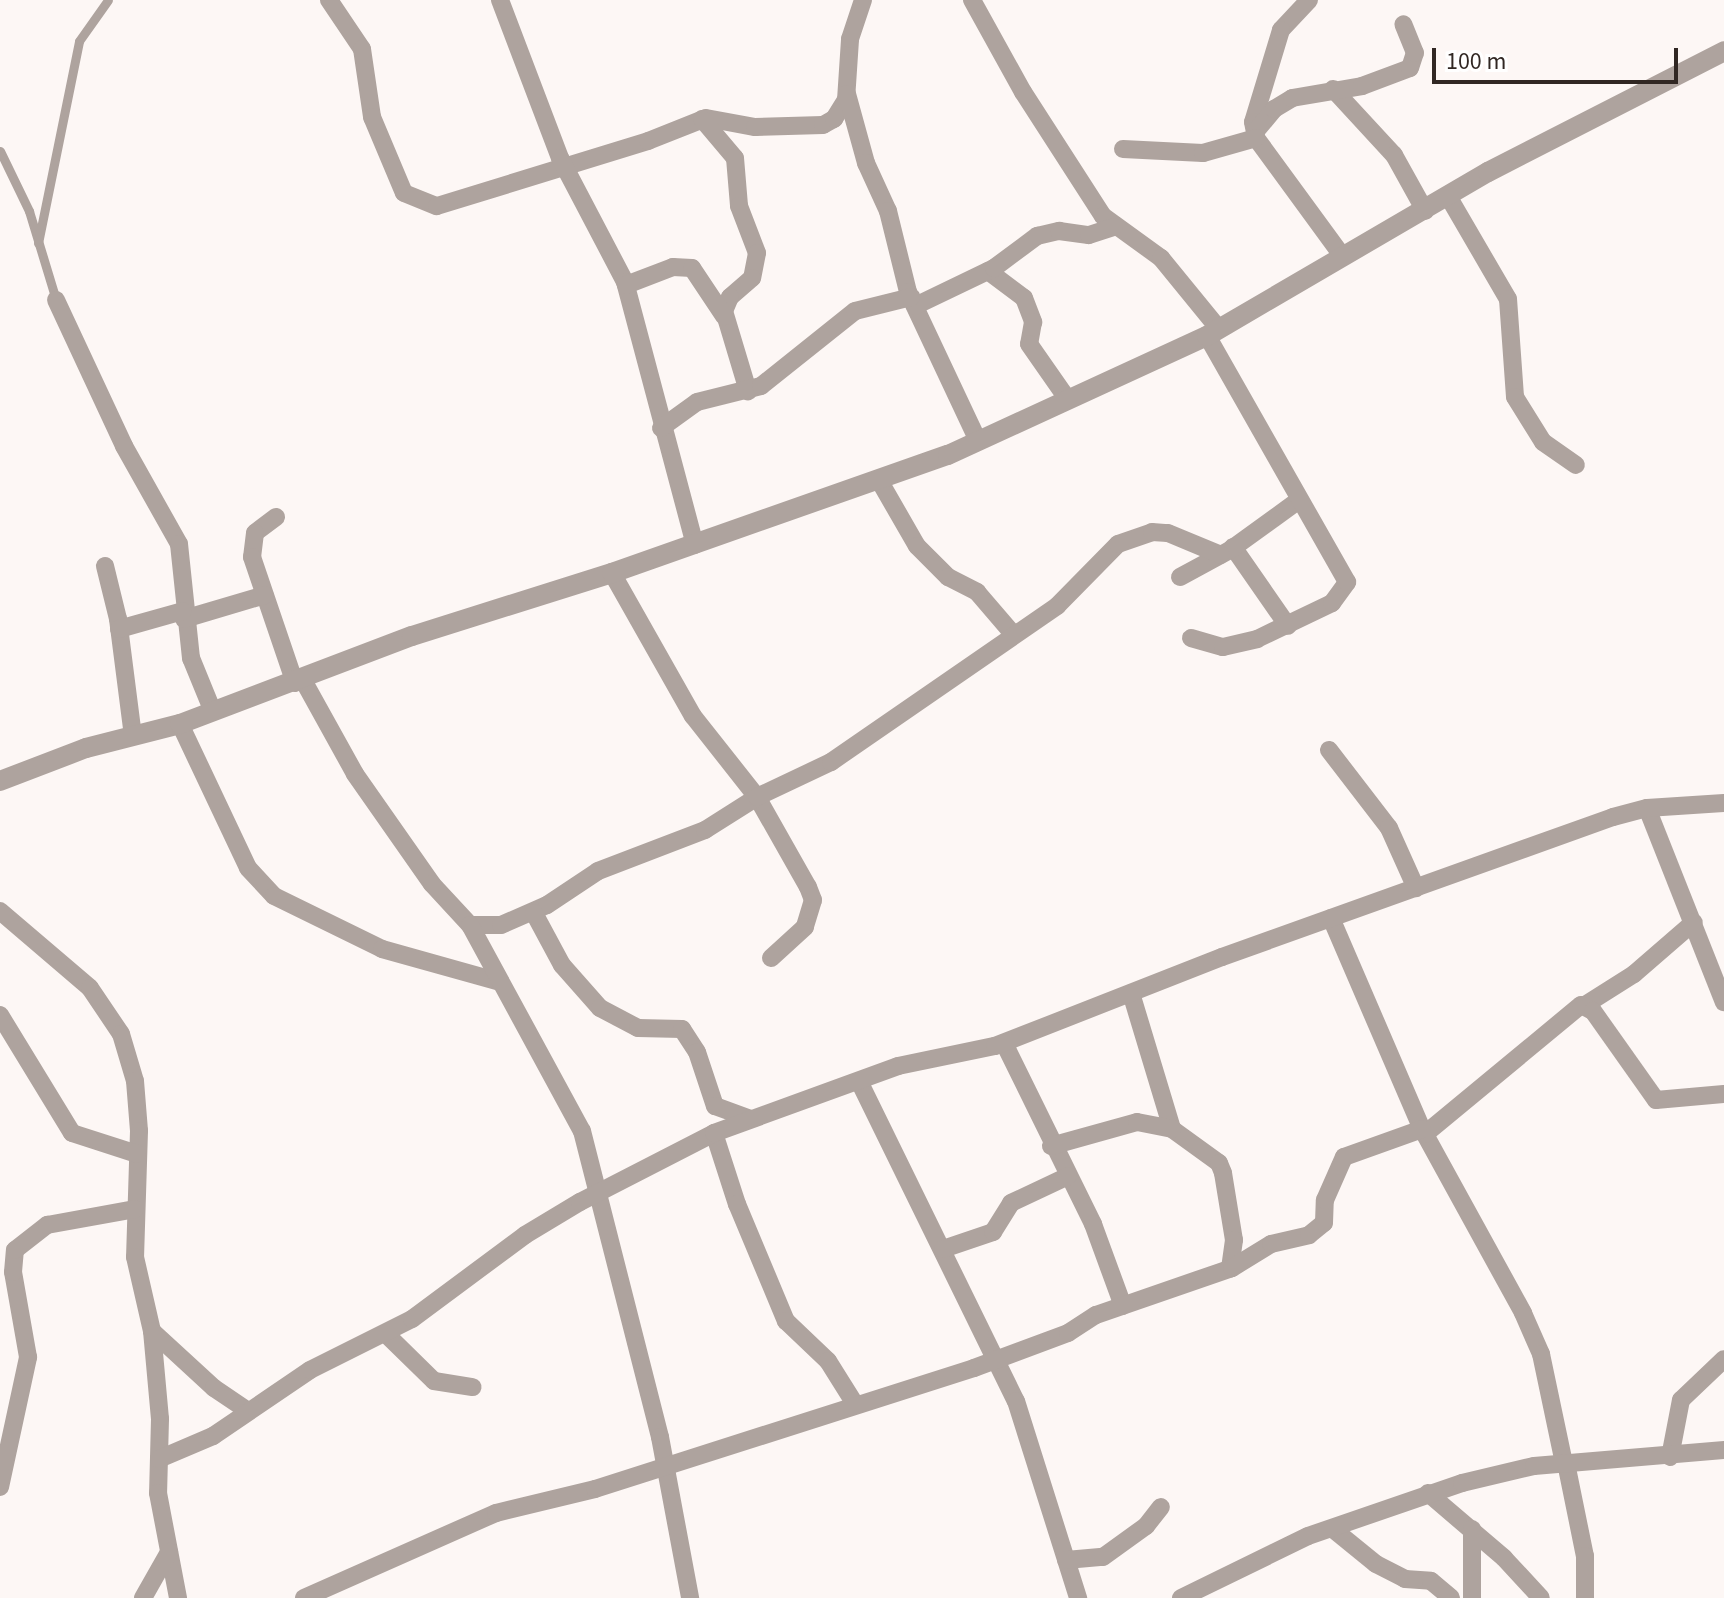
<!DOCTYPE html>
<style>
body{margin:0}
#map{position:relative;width:1724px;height:1598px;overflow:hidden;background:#fdf7f5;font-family:"Source Sans 3",sans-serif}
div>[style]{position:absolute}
.service>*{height:9px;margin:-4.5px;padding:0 4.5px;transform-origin:4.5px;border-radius:4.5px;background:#aea39e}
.minor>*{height:18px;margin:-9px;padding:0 9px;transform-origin:9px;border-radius:9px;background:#aea39e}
.tertiary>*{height:20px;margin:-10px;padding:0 10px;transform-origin:10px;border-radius:10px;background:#aea39e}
span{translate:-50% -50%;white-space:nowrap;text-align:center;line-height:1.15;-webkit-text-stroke:8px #fff;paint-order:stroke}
.scale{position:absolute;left:1432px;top:48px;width:246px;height:36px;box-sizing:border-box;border:4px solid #312723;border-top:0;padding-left:10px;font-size:24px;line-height:28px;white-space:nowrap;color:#312723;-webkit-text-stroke:6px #fff;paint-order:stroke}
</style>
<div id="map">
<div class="service">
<i style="left:0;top:151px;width:67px;rotate:64.2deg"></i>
<i style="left:29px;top:211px;width:93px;rotate:73.1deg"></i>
<i style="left:38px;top:243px;width:206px;rotate:-78.5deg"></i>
<i style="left:79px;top:41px;width:50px;rotate:-54.7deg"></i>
</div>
<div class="minor">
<i style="left:329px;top:0;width:59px;rotate:56deg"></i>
<i style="left:362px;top:49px;width:69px;rotate:81.6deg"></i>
<i style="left:372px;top:117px;width:82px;rotate:67.2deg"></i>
<i style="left:404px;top:193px;width:35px;rotate:22deg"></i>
<i style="left:437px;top:206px;width:221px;rotate:-17.1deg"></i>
<i style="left:648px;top:141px;width:62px;rotate:-21.6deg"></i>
<i style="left:706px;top:118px;width:50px;rotate:10.4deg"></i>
<i style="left:755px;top:127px;width:68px;rotate:-1.7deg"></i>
<i style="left:823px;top:125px;width:13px;rotate:-29deg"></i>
<i style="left:834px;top:119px;width:22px;rotate:-58deg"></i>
<i style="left:846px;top:100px;width:61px;rotate:-86.2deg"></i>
<i style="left:850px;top:39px;width:41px;rotate:-71.6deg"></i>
<i style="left:500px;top:0;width:169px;rotate:69.2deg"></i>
<i style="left:560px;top:158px;width:140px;rotate:62.3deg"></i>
<i style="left:625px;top:282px;width:272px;rotate:75.1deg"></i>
<i style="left:972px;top:0;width:105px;rotate:61deg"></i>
<i style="left:1023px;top:92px;width:148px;rotate:57.2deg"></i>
<i style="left:1103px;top:216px;width:72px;rotate:35.9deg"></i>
<i style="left:1161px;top:258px;width:92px;rotate:50.8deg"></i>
<i style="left:1309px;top:0;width:41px;rotate:133deg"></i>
<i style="left:1281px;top:30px;width:96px;rotate:106.9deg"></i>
<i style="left:1253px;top:122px;width:16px;rotate:79deg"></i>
<i style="left:1256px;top:138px;width:144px;rotate:53.8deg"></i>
<i style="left:1333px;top:89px;width:90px;rotate:47.3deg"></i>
<i style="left:1394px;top:155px;width:64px;rotate:61deg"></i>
<i style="left:847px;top:94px;width:72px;rotate:74.6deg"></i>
<i style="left:866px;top:163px;width:53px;rotate:65.4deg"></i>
<i style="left:888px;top:211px;width:83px;rotate:76.1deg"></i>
<i style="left:908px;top:292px;width:165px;rotate:64.8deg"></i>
<i style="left:702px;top:119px;width:51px;rotate:49.8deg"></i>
<i style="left:735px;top:158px;width:48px;rotate:85.2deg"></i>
<i style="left:739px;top:206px;width:50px;rotate:69deg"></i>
<i style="left:757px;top:253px;width:25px;rotate:101deg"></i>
<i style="left:752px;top:278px;width:29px;rotate:139deg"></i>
<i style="left:730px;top:297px;width:15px;rotate:113deg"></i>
<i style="left:724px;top:311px;width:84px;rotate:73.3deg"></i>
<i style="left:1255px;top:132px;width:30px;rotate:-50deg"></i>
<i style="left:1274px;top:109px;width:21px;rotate:-31deg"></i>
<i style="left:1292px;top:98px;width:71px;rotate:-9.7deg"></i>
<i style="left:1362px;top:86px;width:51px;rotate:-20.6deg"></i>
<i style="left:1410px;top:68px;width:16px;rotate:-72deg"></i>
<i style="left:1415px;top:53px;width:31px;rotate:-112deg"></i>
<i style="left:1123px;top:149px;width:80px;rotate:2.9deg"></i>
<i style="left:1203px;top:153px;width:55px;rotate:-15.8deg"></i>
<i style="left:1448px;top:196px;width:119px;rotate:59.8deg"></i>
<i style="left:1508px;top:299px;width:98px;rotate:85.9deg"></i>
<i style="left:1515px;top:397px;width:53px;rotate:58.1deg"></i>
<i style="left:1543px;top:442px;width:40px;rotate:34.9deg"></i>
<i style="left:988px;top:271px;width:45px;rotate:36.9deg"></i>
<i style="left:1024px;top:298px;width:26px;rotate:69deg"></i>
<i style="left:1033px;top:322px;width:22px;rotate:100deg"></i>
<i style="left:1029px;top:344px;width:68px;rotate:55.1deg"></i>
<i style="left:626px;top:285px;width:50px;rotate:-21deg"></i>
<i style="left:673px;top:267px;width:19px;rotate:3deg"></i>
<i style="left:692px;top:268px;width:58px;rotate:56.3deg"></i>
<i style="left:56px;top:300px;width:161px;rotate:65deg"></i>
<i style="left:124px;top:446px;width:112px;rotate:60.7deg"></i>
<i style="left:179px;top:544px;width:115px;rotate:84deg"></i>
<i style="left:191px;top:658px;width:58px;rotate:67.8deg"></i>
<i style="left:915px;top:306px;width:88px;rotate:-25.7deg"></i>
<i style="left:994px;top:268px;width:54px;rotate:-36.7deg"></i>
<i style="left:1037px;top:236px;width:23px;rotate:-13deg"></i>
<i style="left:1059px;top:231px;width:30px;rotate:8deg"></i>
<i style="left:1089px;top:235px;width:26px;rotate:-18deg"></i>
<i style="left:661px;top:428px;width:44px;rotate:-35.8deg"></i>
<i style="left:697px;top:402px;width:66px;rotate:-14deg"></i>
<i style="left:761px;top:386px;width:120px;rotate:-38.6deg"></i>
<i style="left:855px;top:311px;width:58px;rotate:-14deg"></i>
<i style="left:879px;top:480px;width:76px;rotate:60.1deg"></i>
<i style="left:917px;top:546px;width:44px;rotate:45deg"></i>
<i style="left:948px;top:577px;width:33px;rotate:27deg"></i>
<i style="left:977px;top:592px;width:55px;rotate:49.4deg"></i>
<i style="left:276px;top:517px;width:26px;rotate:143deg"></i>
<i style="left:255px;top:533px;width:24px;rotate:97deg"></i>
<i style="left:252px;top:557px;width:133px;rotate:71.2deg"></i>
<i style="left:1233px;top:547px;width:96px;rotate:55.2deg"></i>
<i style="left:105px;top:566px;width:55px;rotate:76.2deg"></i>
<i style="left:118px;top:619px;width:118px;rotate:82.7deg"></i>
<i style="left:612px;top:573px;width:164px;rotate:60.5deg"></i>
<i style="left:693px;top:716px;width:103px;rotate:51.7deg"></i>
<i style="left:757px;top:797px;width:103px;rotate:60.5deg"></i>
<i style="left:808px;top:887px;width:14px;rotate:69deg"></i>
<i style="left:813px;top:900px;width:28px;rotate:107deg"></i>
<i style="left:805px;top:927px;width:46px;rotate:137.6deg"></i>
<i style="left:1180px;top:577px;width:57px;rotate:-28.4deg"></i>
<i style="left:1230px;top:550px;width:85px;rotate:-35.9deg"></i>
<i style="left:184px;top:619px;width:84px;rotate:-16.5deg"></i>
<i style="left:119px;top:629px;width:66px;rotate:-15.7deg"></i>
<i style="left:1191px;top:638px;width:33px;rotate:16deg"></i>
<i style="left:1223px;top:647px;width:35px;rotate:-13deg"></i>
<i style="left:1257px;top:639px;width:83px;rotate:-25.6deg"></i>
<i style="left:1332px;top:603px;width:26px;rotate:-54deg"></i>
<i style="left:1347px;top:582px;width:283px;rotate:-119.6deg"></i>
<i style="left:303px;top:680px;width:107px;rotate:61deg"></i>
<i style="left:355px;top:774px;width:134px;rotate:55deg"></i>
<i style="left:432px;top:884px;width:56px;rotate:47.2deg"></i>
<i style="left:470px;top:925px;width:31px"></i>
<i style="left:501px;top:925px;width:50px;rotate:-23.5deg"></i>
<i style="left:547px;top:905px;width:61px;rotate:-33.7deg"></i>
<i style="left:598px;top:871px;width:115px;rotate:-21deg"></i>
<i style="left:705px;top:830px;width:62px;rotate:-32.4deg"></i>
<i style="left:757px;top:797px;width:82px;rotate:-25.3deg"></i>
<i style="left:831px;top:762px;width:275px;rotate:-34.6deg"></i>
<i style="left:1057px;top:606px;width:87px;rotate:-45.5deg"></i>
<i style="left:1118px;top:544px;width:36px;rotate:-19deg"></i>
<i style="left:1152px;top:532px;width:16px;rotate:4deg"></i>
<i style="left:1168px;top:533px;width:57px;rotate:22.5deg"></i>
<i style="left:180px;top:724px;width:159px;rotate:64.7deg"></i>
<i style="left:248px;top:868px;width:38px;rotate:47deg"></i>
<i style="left:274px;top:896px;width:120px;rotate:26.1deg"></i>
<i style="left:382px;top:949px;width:123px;rotate:15.6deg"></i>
<i style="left:1329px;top:750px;width:98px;rotate:52.4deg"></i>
<i style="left:1389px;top:828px;width:66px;rotate:65.8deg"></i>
<i style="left:1647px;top:808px;width:209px;rotate:68.4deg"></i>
<i style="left:0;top:911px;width:118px;rotate:40.5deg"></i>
<i style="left:90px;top:988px;width:55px;rotate:56deg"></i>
<i style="left:121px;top:1034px;width:49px;rotate:73.4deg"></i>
<i style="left:135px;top:1081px;width:50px;rotate:85.4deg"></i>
<i style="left:139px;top:1131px;width:126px;rotate:91.8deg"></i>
<i style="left:135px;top:1257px;width:76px;rotate:77.1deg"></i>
<i style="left:152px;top:1331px;width:88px;rotate:84.8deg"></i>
<i style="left:160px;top:1419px;width:74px;rotate:91.5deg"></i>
<i style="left:158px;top:1493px;width:107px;rotate:79.2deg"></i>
<i style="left:534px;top:913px;width:59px;rotate:61.7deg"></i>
<i style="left:562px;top:965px;width:57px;rotate:48.5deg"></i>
<i style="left:600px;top:1008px;width:43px;rotate:27.8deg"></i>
<i style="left:638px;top:1028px;width:44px;rotate:1.3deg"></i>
<i style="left:682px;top:1029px;width:27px;rotate:57deg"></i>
<i style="left:697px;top:1052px;width:57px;rotate:71.6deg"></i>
<i style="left:715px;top:1106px;width:37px;rotate:20deg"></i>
<i style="left:1331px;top:918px;width:230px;rotate:66.7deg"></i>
<i style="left:1422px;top:1129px;width:210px;rotate:61.2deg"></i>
<i style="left:1523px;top:1313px;width:45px;rotate:66.3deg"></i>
<i style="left:1541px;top:1354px;width:111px;rotate:78.1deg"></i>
<i style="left:470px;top:925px;width:234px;rotate:61.5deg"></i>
<i style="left:582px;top:1131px;width:316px;rotate:75.7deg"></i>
<i style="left:660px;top:1437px;width:164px;rotate:79.4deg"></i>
<i style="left:1131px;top:993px;width:142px;rotate:73.2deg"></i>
<i style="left:1172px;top:1129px;width:58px;rotate:35.9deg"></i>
<i style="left:1219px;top:1163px;width:11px;rotate:68deg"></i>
<i style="left:1223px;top:1173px;width:68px;rotate:80.7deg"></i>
<i style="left:1234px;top:1240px;width:29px;rotate:98deg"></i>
<i style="left:1585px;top:1005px;width:58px;rotate:-32.3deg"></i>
<i style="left:1634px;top:974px;width:79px;rotate:-40.9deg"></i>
<i style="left:0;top:1015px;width:138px;rotate:58.6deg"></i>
<i style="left:72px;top:1133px;width:68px;rotate:17.9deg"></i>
<i style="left:1004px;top:1043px;width:202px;rotate:63.8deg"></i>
<i style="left:1093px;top:1224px;width:87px;rotate:69.9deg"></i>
<i style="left:859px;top:1081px;width:356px;rotate:63.9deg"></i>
<i style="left:1016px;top:1401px;width:207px;rotate:72.5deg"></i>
<i style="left:714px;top:1133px;width:75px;rotate:72.1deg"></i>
<i style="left:737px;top:1204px;width:127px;rotate:67.3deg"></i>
<i style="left:786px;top:1321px;width:58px;rotate:43.6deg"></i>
<i style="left:828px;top:1361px;width:51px;rotate:57.9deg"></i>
<i style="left:1425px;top:1134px;width:202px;rotate:-39.6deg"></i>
<i style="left:1581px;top:1005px;width:13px;rotate:27deg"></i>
<i style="left:1593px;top:1011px;width:109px;rotate:54.7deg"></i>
<i style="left:1656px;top:1100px;width:68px;rotate:-5deg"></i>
<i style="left:1051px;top:1146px;width:89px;rotate:-15.6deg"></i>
<i style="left:1137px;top:1122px;width:36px;rotate:11deg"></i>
<i style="left:943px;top:1249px;width:53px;rotate:-18.8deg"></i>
<i style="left:993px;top:1232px;width:34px;rotate:-58deg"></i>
<i style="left:1011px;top:1203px;width:63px;rotate:-25.3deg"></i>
<i style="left:152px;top:1331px;width:84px;rotate:42.6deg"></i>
<i style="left:214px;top:1388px;width:40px;rotate:34deg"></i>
<i style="left:386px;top:1334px;width:67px;rotate:44.4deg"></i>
<i style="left:434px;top:1381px;width:39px;rotate:9deg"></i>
<i style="left:1670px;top:1457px;width:58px;rotate:-79.1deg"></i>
<i style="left:1681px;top:1400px;width:59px;rotate:-43.6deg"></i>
<i style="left:159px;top:1459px;width:59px;rotate:-23.1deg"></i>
<i style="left:213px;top:1436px;width:117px;rotate:-34.2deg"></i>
<i style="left:310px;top:1370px;width:114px;rotate:-26.6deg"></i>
<i style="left:412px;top:1319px;width:141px;rotate:-36.6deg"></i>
<i style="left:525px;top:1235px;width:64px;rotate:-31deg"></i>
<i style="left:580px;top:1202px;width:151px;rotate:-27.2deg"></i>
<i style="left:714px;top:1133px;width:196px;rotate:-20deg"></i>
<i style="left:898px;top:1066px;width:99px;rotate:-11.7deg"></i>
<i style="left:995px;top:1046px;width:244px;rotate:-21.4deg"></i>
<i style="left:1222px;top:957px;width:415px;rotate:-19.7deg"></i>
<i style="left:1613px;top:817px;width:35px;rotate:-15deg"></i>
<i style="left:1647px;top:808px;width:77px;rotate:-3.7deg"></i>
<i style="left:1566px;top:1463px;width:95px;rotate:78.5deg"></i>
<i style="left:1585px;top:1556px;width:42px;rotate:90deg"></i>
<i style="left:0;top:1487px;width:133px;rotate:-77.8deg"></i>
<i style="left:28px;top:1357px;width:86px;rotate:-100deg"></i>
<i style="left:13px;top:1272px;width:22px;rotate:-85deg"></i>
<i style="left:15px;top:1250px;width:41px;rotate:-38deg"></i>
<i style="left:47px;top:1225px;width:89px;rotate:-10.3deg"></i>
<i style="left:1428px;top:1493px;width:100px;rotate:40.5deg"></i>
<i style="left:1504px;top:1558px;width:54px;rotate:47.2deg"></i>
<i style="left:1333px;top:1529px;width:55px;rotate:39.1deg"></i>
<i style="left:1376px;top:1564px;width:33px;rotate:27deg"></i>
<i style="left:1405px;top:1579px;width:26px;rotate:4deg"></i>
<i style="left:1431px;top:1581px;width:26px;rotate:40deg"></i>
<i style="left:1472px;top:1529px;width:69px;rotate:90deg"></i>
<i style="left:1066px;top:1560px;width:37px;rotate:-5deg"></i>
<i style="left:1103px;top:1557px;width:53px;rotate:-35.8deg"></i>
<i style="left:1146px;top:1526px;width:24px;rotate:-52deg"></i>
<i style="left:143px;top:1598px;width:53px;rotate:-60.5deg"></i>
<i style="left:304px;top:1598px;width:210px;rotate:-23.9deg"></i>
<i style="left:496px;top:1513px;width:102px;rotate:-13.6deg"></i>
<i style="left:595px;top:1489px;width:398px;rotate:-17.7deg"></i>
<i style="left:974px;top:1368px;width:100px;rotate:-20.4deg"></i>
<i style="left:1068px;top:1333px;width:33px;rotate:-33deg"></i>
<i style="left:1096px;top:1315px;width:144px;rotate:-19.1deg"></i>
<i style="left:1232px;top:1268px;width:46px;rotate:-31.6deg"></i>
<i style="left:1271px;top:1244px;width:39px;rotate:-13deg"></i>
<i style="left:1309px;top:1235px;width:19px;rotate:-39deg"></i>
<i style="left:1324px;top:1223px;width:23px;rotate:-88deg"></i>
<i style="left:1325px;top:1200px;width:47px;rotate:-66.2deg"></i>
<i style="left:1344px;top:1157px;width:83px;rotate:-19.7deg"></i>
<i style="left:1181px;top:1598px;width:141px;rotate:-26deg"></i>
<i style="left:1308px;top:1536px;width:163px;rotate:-19deg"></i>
<i style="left:1462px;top:1483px;width:74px;rotate:-13.3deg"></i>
<i style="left:1534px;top:1466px;width:191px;rotate:-4.8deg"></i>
</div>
<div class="tertiary">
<i style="left:0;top:781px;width:92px;rotate:-21deg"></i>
<i style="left:86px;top:748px;width:97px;rotate:-14.3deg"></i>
<i style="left:180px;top:724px;width:248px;rotate:-20.8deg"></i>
<i style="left:412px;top:636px;width:210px;rotate:-17.5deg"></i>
<i style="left:612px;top:573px;width:356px;rotate:-19.4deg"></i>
<i style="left:948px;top:455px;width:285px;rotate:-24.7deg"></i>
<i style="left:1207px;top:336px;width:325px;rotate:-30.3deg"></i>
<i style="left:1488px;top:172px;width:265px;rotate:-27.1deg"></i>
</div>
<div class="scale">100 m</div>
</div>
